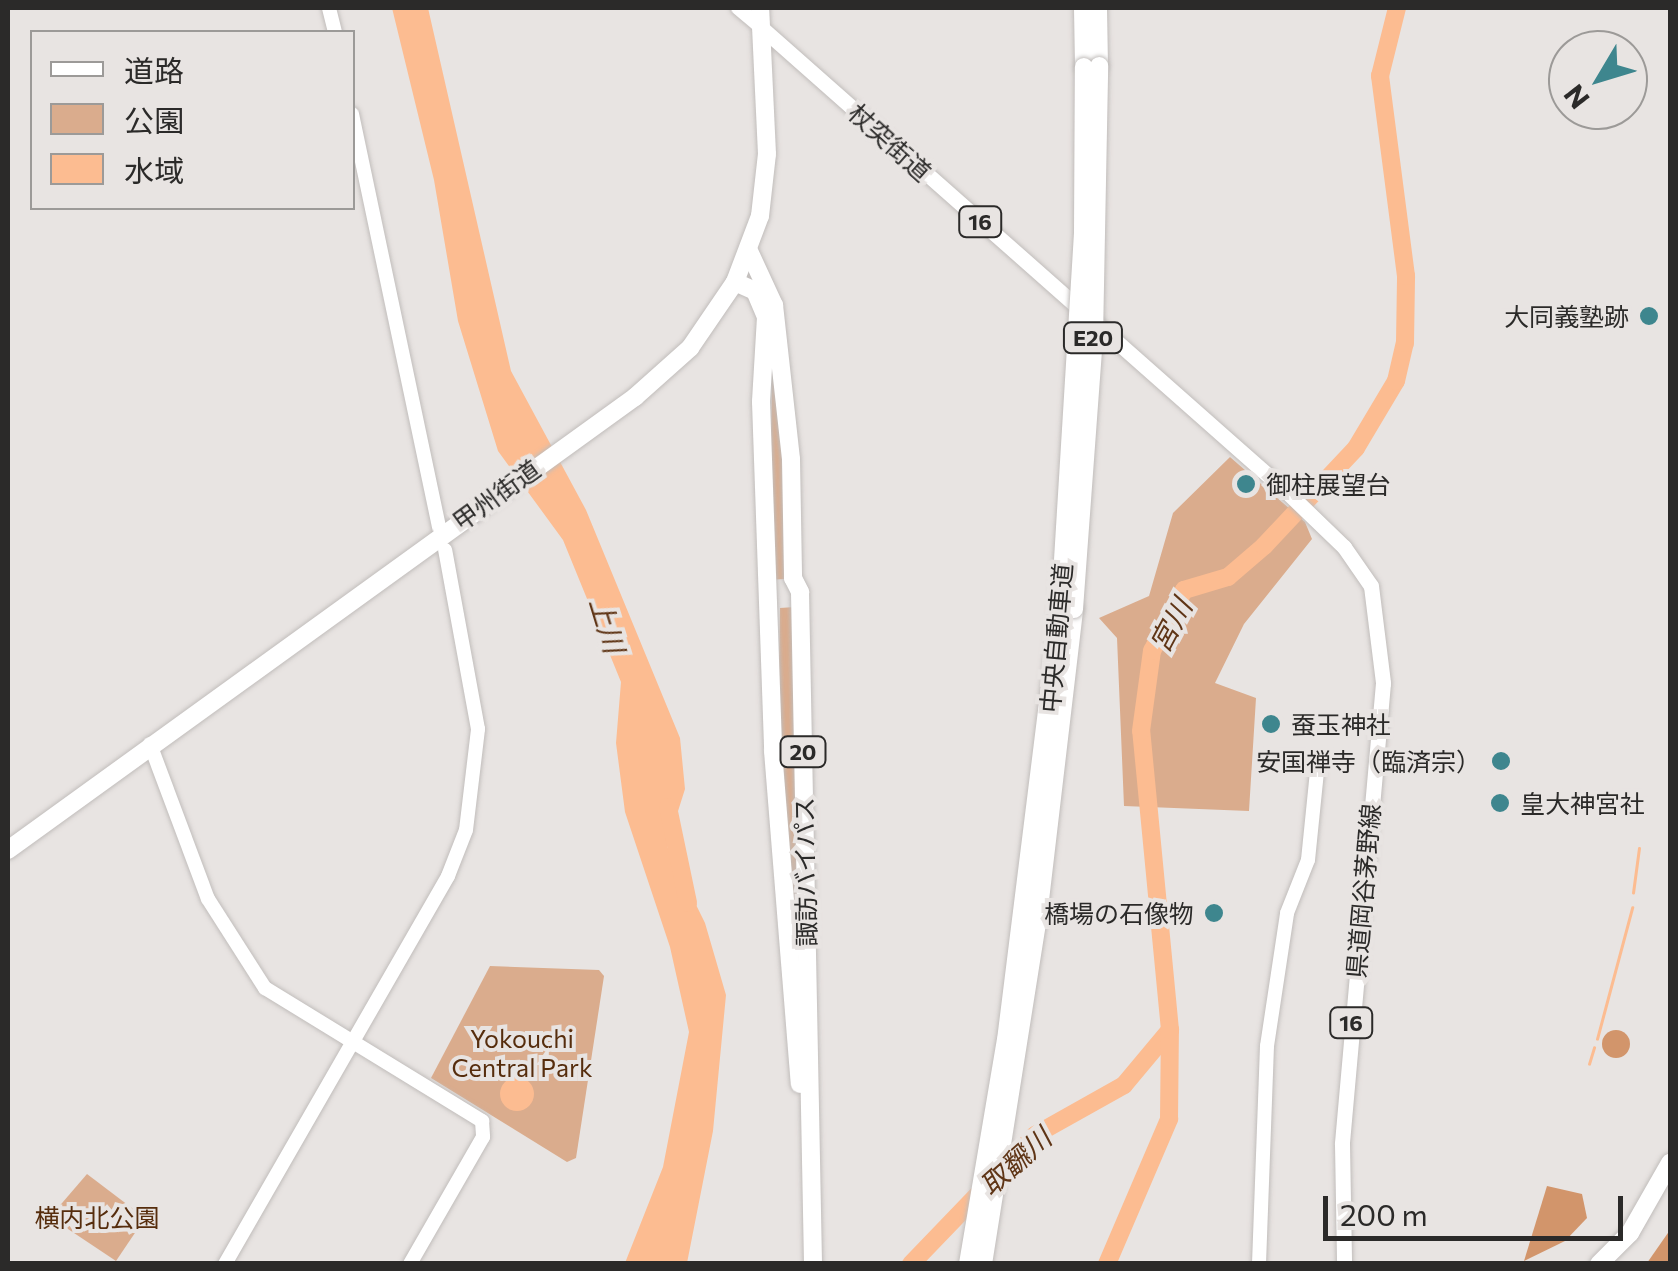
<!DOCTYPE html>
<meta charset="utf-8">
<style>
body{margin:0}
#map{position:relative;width:1678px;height:1271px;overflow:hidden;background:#e8e4e2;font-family:Commissioner,"Noto Sans JP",sans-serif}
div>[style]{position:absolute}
.green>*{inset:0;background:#daac8d}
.forest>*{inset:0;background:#d2956b}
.round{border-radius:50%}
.water>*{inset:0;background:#fcbc91}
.stream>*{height:2.5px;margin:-1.25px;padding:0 1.25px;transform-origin:1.25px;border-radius:1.25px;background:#fcbc91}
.river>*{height:18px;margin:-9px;padding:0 9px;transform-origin:9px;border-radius:9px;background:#fcbc91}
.roads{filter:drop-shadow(0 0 2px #c1bdbb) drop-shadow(0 0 2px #c1bdbb)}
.secondary>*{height:14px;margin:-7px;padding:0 7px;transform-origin:7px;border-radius:7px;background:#fff}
.primary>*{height:15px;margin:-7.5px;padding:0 7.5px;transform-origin:7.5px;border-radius:7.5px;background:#fff}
.highway>*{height:18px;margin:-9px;padding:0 9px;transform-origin:9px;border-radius:9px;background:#fff}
.bridges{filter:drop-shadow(0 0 2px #c1bdbb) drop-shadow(0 0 2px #c1bdbb)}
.highway-bridge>*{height:18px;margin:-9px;padding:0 9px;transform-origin:9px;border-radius:9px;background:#fff}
.dots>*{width:28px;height:28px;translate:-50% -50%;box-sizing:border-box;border:5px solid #e8e4e2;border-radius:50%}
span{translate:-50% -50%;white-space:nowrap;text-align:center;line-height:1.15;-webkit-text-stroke:8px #e8e4e2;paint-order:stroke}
.shield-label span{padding:2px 8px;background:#e8e4e2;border:2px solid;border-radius:8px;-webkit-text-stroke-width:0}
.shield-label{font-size:22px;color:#2b2a29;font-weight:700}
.street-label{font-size:25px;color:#2b2a29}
.poi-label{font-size:25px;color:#2b2a29}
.right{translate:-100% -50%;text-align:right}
.left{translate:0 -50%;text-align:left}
.park-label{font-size:25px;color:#562d0d}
.water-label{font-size:28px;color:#5f3516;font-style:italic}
.frame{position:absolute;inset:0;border:10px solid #2b2a29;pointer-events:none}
.legend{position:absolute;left:30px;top:30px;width:325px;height:180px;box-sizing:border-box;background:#e8e4e2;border:2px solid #9c9a98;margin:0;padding:12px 18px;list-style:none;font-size:30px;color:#2b2a29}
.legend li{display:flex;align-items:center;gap:20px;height:50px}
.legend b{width:50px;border:2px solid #9c9a98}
.north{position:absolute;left:1548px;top:30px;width:100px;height:100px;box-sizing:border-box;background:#e8e4e2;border:2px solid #9c9a98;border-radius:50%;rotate:232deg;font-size:28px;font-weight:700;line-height:40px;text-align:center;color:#2b2a29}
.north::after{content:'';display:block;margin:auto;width:35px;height:45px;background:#3e868e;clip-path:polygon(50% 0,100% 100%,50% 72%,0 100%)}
.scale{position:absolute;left:1323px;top:1196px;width:300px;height:45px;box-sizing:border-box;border:5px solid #2b2a29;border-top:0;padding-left:12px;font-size:30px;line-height:35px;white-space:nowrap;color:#2b2a29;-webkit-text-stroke:8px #e8e4e2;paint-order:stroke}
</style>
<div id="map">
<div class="green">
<i style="clip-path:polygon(773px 313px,783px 455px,784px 579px,769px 580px)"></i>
<i style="clip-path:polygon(1230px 457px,1305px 522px,1312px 539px,1244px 624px,1215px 683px,1256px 698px,1249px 811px,1124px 806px,1117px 638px,1099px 618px,1149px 596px,1173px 513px)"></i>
<i style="clip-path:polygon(795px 607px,807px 1047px,778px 753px,780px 608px)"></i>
<i style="clip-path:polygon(490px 966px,599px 970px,604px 976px,576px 1158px,567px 1162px,431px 1078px)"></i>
<i style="clip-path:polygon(87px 1174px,145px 1218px,116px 1261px,50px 1217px)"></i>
</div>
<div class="forest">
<i class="round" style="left:1602px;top:1030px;width:28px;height:28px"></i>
<i style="clip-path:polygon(1547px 1186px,1582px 1194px,1587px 1218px,1565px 1241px,1524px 1261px)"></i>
<i style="clip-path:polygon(1670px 1230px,1670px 1263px,1647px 1263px)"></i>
</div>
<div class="water">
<i style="clip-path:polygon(392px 8px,428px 8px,511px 371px,586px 510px,680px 738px,685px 789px,667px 846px,705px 923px,726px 995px,713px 1131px,687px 1263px,625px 1263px,663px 1167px,689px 1032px,670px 947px,625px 812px,616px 743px,621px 682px,563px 540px,498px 451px,458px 321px,434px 180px)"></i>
<i class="round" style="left:500px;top:1077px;width:34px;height:34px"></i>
</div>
<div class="stream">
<i style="left:1633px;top:893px;width:45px;rotate:-82.4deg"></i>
<i style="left:1597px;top:1039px;width:136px;rotate:-75deg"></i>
<i style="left:1589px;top:1064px;width:17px;rotate:-73deg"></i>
</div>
<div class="river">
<i style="left:668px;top:807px;width:98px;rotate:78.2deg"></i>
<i style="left:911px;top:1264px;width:179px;rotate:-46.1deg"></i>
<i style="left:1035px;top:1135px;width:102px;rotate:-29.3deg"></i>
<i style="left:1124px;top:1085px;width:72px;rotate:-50.1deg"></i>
<i style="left:1107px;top:1264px;width:158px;rotate:-66.8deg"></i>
<i style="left:1169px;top:1119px;width:89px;rotate:-89.4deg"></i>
<i style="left:1170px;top:1030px;width:300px;rotate:-95.5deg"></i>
<i style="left:1141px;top:731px;width:81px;rotate:-82.2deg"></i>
<i style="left:1152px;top:651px;width:69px;rotate:-62.3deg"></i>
<i style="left:1184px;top:590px;width:46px;rotate:-16.5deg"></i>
<i style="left:1228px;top:577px;width:48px;rotate:-40.7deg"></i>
<i style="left:1264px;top:546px;width:134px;rotate:-46.8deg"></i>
<i style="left:1356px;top:448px;width:78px;rotate:-59.2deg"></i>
<i style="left:1396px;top:381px;width:39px;rotate:-77deg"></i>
<i style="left:1405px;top:343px;width:67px;rotate:-89.1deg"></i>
<i style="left:1406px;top:276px;width:202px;rotate:-97.4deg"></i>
<i style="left:1380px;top:76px;width:70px;rotate:-76deg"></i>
</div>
<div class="roads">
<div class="secondary">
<i style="left:329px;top:8px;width:25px;rotate:76deg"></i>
<i style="left:738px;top:8px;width:33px;rotate:40deg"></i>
<i style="left:352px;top:114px;width:422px;rotate:78.1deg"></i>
<i style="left:150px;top:744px;width:165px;rotate:69.5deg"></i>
<i style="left:208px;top:899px;width:106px;rotate:57.4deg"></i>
<i style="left:265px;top:988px;width:255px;rotate:31.5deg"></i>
<i style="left:482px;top:1121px;width:16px;rotate:86deg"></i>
<i style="left:483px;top:1137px;width:146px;rotate:119.9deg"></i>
<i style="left:225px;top:1264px;width:448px;rotate:-60.1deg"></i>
<i style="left:448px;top:876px;width:49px;rotate:-68.6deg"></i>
<i style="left:466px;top:830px;width:102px;rotate:-83.2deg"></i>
<i style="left:478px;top:729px;width:182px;rotate:-100.4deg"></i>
<i style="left:1259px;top:1264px;width:218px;rotate:-87.9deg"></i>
<i style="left:1267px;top:1046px;width:134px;rotate:-81.4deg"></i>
<i style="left:1287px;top:913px;width:57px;rotate:-68.4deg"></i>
<i style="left:1308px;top:860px;width:89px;rotate:-84.2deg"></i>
</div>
<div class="primary">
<i style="left:763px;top:29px;width:701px;rotate:41.47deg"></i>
<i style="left:1288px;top:493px;width:78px;rotate:44deg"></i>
<i style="left:1344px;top:547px;width:47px;rotate:55.3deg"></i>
<i style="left:1371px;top:586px;width:98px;rotate:82.9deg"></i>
<i style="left:1383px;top:683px;width:463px;rotate:95.1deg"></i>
<i style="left:1342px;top:1144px;width:120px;rotate:89deg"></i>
</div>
<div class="highway">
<i style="left:1083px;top:8px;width:59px;rotate:89deg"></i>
<i style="left:1098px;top:8px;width:58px;rotate:89deg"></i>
<i style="left:749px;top:251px;width:60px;rotate:65.2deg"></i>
<i style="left:774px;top:305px;width:155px;rotate:83.7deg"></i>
<i style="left:791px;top:459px;width:119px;rotate:89deg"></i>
<i style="left:793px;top:578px;width:16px;rotate:63deg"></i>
<i style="left:800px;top:592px;width:672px;rotate:88.89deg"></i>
<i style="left:735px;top:282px;width:22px;rotate:24deg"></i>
<i style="left:755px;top:291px;width:28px;rotate:67deg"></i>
<i style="left:766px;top:317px;width:85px;rotate:93.4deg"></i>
<i style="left:761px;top:402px;width:349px;rotate:88deg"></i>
<i style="left:773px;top:751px;width:334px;rotate:85.4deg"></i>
<i style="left:8px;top:850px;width:774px;rotate:-35.85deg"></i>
<i style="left:635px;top:397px;width:74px;rotate:-41.7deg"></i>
<i style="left:690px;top:348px;width:80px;rotate:-55.7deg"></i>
<i style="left:735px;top:282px;width:71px;rotate:-69.3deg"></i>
<i style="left:760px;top:216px;width:62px;rotate:-83.6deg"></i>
<i style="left:767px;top:154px;width:146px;rotate:-92.7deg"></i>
<i style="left:968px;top:1264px;width:227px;rotate:-80.4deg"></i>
<i style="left:1006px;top:1040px;width:434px;rotate:-82.9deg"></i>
<i style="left:983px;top:1264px;width:351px;rotate:-81deg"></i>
<i style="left:1038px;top:917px;width:310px;rotate:-83.3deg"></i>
<i style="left:1599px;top:1264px;width:44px;rotate:-45deg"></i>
<i style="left:1630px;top:1233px;width:81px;rotate:-60.3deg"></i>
</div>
</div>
<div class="bridges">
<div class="highway-bridge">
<i style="left:1060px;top:609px;width:377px;rotate:-86.5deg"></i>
<i style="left:1083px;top:233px;width:166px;rotate:-89.7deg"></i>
<i style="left:1074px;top:609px;width:273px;rotate:-85.8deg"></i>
<i style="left:1094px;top:337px;width:271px;rotate:-88.9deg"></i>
</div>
</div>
<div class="dots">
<i style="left:1649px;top:316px;background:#3e868e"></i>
<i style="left:1246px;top:484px;background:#3e868e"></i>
<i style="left:1271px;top:724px;background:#3e868e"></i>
<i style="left:1501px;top:761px;background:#3e868e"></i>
<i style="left:1500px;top:803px;background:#3e868e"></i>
<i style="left:1214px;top:913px;background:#3e868e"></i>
</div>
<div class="shield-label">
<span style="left:980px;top:222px">16</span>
<span style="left:1093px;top:338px">E20</span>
<span style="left:803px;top:752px">20</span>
<span style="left:1351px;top:1023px">16</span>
</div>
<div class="street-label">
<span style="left:890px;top:142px;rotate:42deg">杖突街道</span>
<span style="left:496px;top:495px;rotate:-36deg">甲州街道</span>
<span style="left:1056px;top:638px;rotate:-85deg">中央自動車道</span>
<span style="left:805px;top:872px;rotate:-91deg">諏訪バイパス</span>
<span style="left:1363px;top:891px;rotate:-85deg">県道岡谷茅野線</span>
</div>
<div class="poi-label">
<span class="right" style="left:1629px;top:316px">大同義塾跡</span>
<span class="left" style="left:1266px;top:484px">御柱展望台</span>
<span class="left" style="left:1291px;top:724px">蚕玉神社</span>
<span class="right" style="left:1481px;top:761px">安国禅寺（臨済宗）</span>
<span class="left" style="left:1520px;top:803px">皇大神宮社</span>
<span class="right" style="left:1194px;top:913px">橋場の石像物</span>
</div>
<div class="park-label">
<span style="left:522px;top:1053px">Yokouchi<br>Central Park</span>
<span style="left:97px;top:1217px">横内北公園</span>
</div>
<div class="water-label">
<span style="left:608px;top:625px;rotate:73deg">上川</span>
<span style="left:1170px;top:625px;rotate:-62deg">宮川</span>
<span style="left:1015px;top:1161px;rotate:-42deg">取飜川</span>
</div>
<div class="frame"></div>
<ul class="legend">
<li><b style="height:12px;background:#fff"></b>道路</li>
<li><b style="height:28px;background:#daac8d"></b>公園</li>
<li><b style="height:28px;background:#fcbc91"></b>水域</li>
</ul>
<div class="north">N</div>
<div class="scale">200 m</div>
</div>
